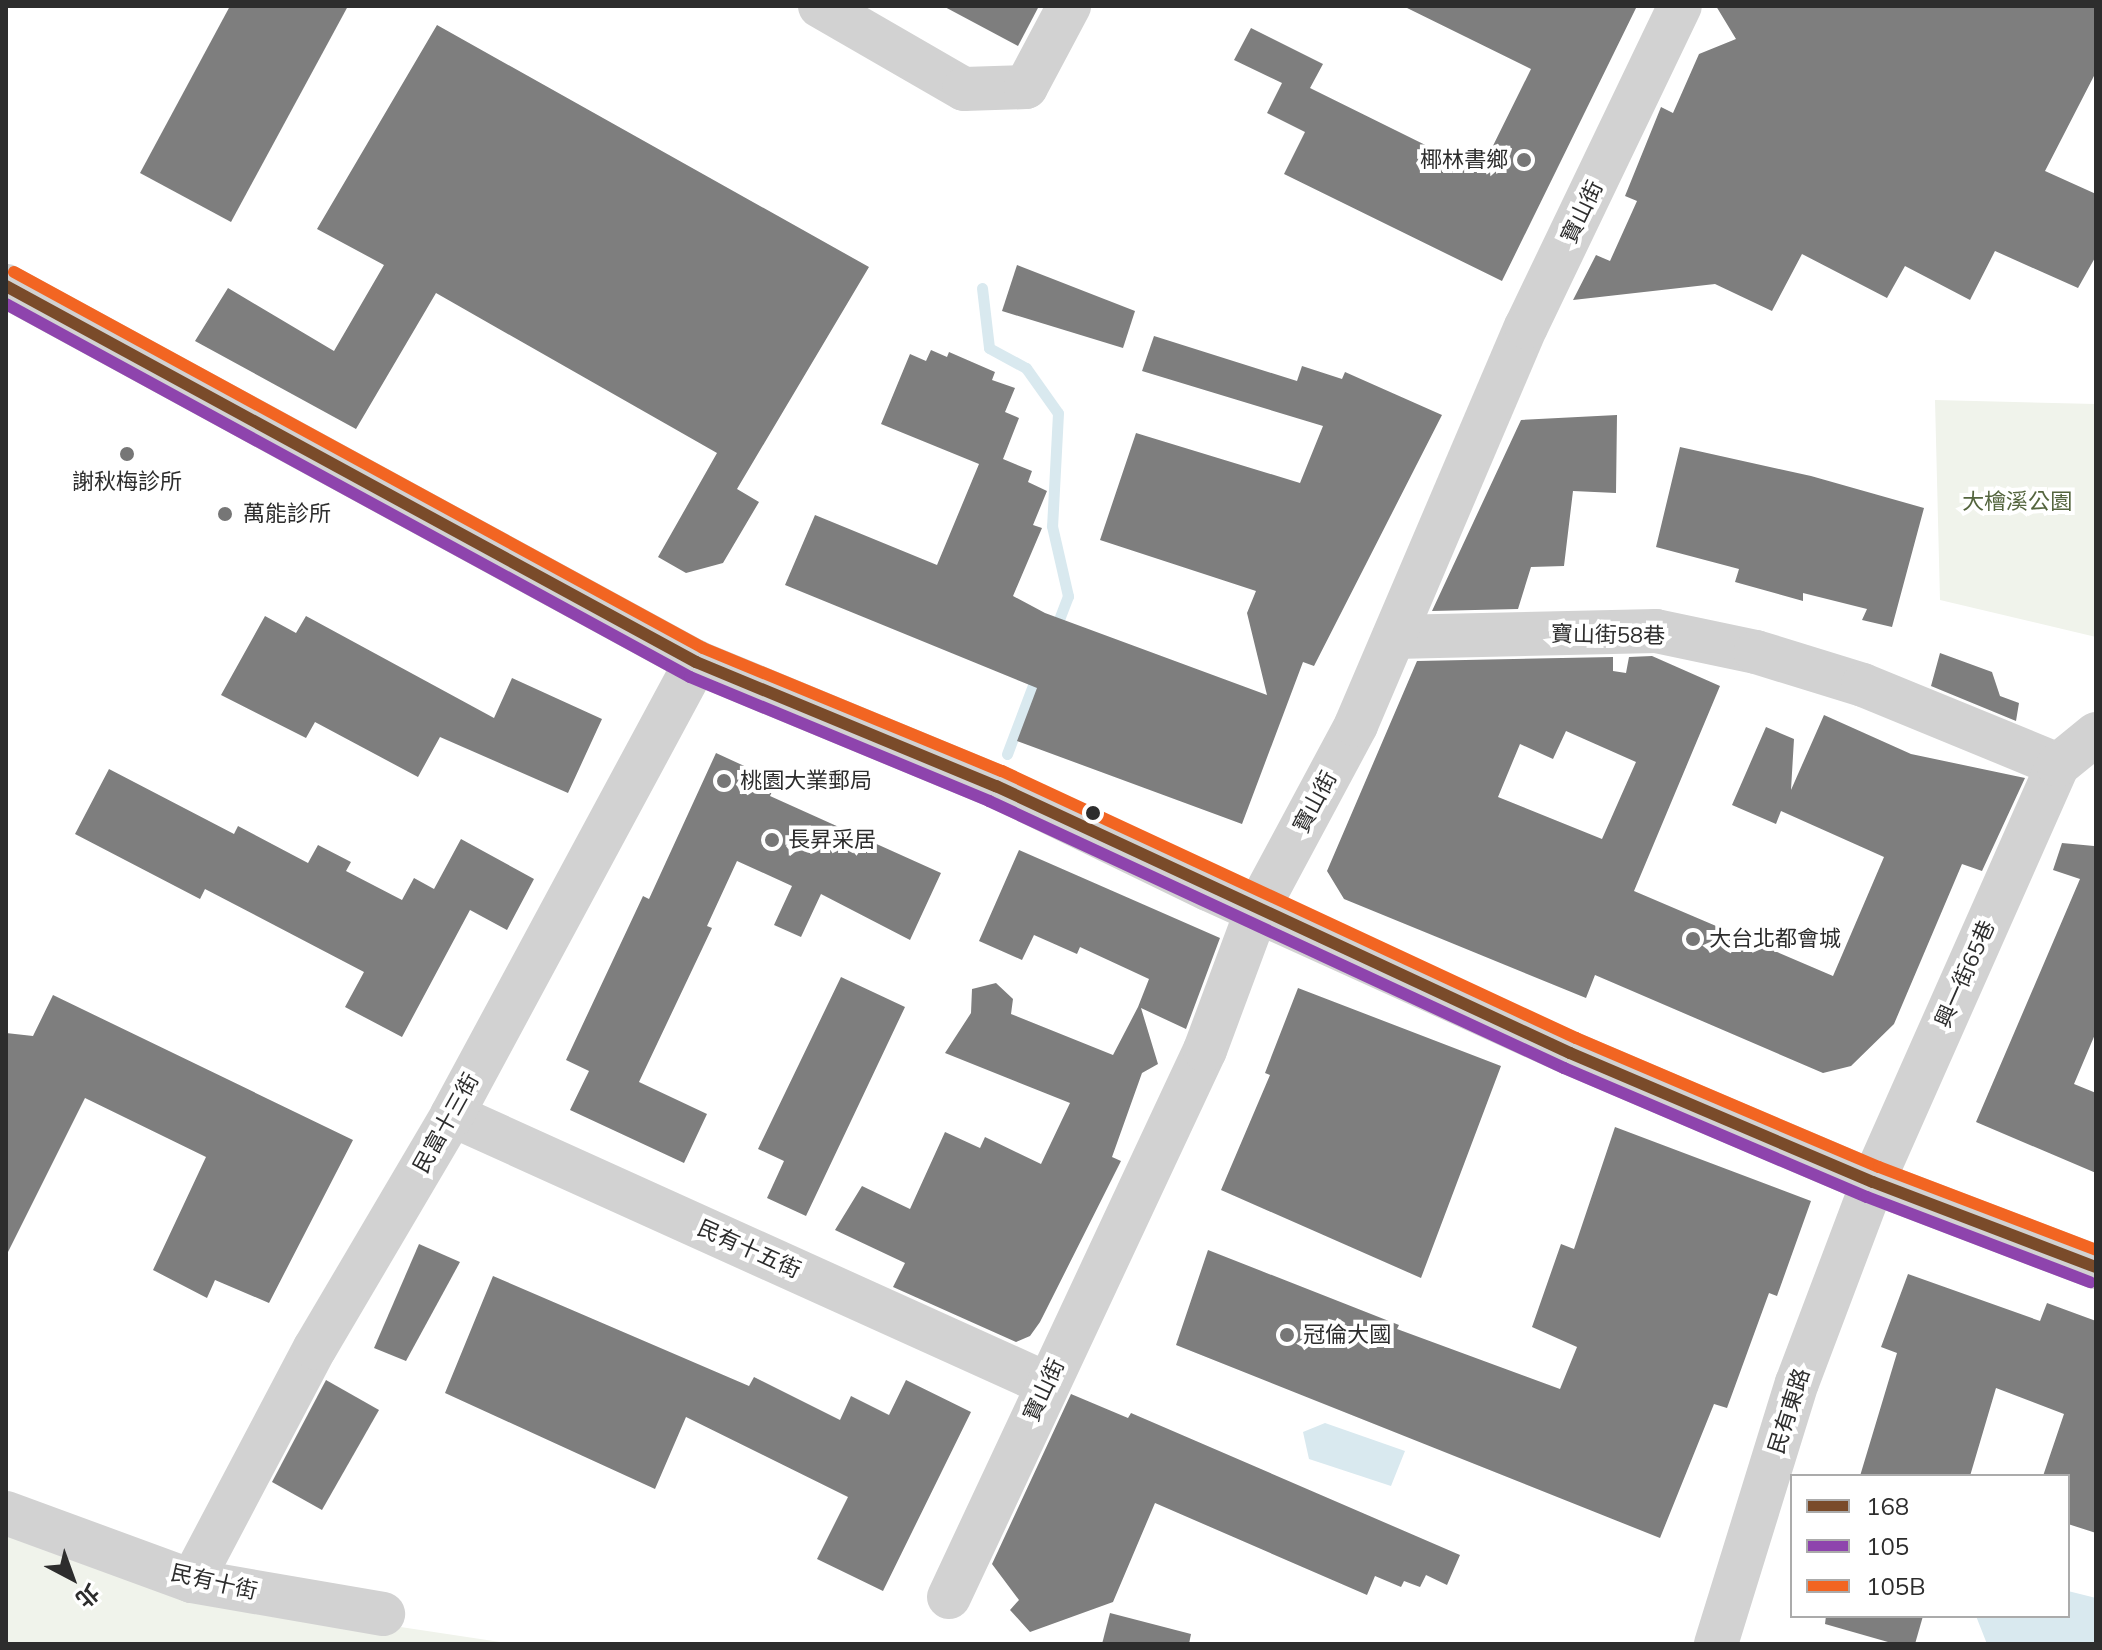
<!DOCTYPE html>
<meta charset="utf-8">
<style>
body{margin:0}
#map{position:relative;width:2102px;height:1650px;overflow:hidden;background:#fff;font-family:Mulish,"Noto Sans TC",sans-serif}
div>[style]{position:absolute}
.green>*{inset:0;background:#f0f3eb}
.water>*{inset:0;background:#d9e9ef}
.stream>*{height:11px;margin:-5.5px;padding:0 5.5px;transform-origin:5.5px;border-radius:5.5px;background:#d9e9ef}
.building>*{inset:0;background:#7e7e7e}
.minor>*{height:44px;margin:-22px;padding:0 22px;transform-origin:22px;border-radius:22px;background:#d2d2d2}
.bus-1>*{height:12px;margin:-6px;padding:0 6px;transform-origin:6px;border-radius:6px;background:#7a4b2a}
.bus-2>*{height:12px;margin:-6px;padding:0 6px;transform-origin:6px;border-radius:6px;background:#8e44ad}
.bus-3>*{height:12px;margin:-6px;padding:0 6px;transform-origin:6px;border-radius:6px;background:#f26522}
.dots>*{width:22px;height:22px;translate:-50% -50%;box-sizing:border-box;border:4px solid #fff;border-radius:50%}
span{translate:-50% -50%;white-space:nowrap;text-align:center;line-height:1.15;-webkit-text-stroke:8px #fff;paint-order:stroke}
.poi-label{font-size:22px;color:#2d2d2d}
.right{translate:-100% -50%;text-align:right}
.left{translate:0 -50%;text-align:left}
.street-label{font-size:22px;color:#2d2d2d}
.park-label{font-size:22px;color:#54653e}
.frame{position:absolute;inset:0;border:8px solid #2d2d2d;pointer-events:none}
.legend{position:absolute;left:1790px;top:1474px;width:280px;height:144px;box-sizing:border-box;background:#fff;border:2px solid #ababab;margin:0;padding:10px 14px;list-style:none;font-size:24px;color:#2d2d2d}
.legend li{display:flex;align-items:center;gap:16px;height:40px}
.legend b{width:40px;border:2px solid #ababab}
.north{position:absolute;left:32px;top:1538px;width:80px;height:80px;-webkit-text-stroke:6px #fff;paint-order:stroke;rotate:139deg;font-size:22px;font-weight:700;line-height:32px;text-align:center;color:#2d2d2d}
.north::after{content:'';display:block;margin:auto;width:28px;height:36px;background:#2d2d2d;clip-path:polygon(50% 0,100% 100%,50% 72%,0 100%)}
</style>
<div id="map">
<div class="green">
<i style="clip-path:polygon(1935px 400px,2096px 404px,2096px 637px,1940px 600px)"></i>
<i style="clip-path:polygon(6px 1535px,394px 1626px,513px 1644px,6px 1644px)"></i>
</div>
<div class="water">
<i style="clip-path:polygon(1325px 1423px,1405px 1451px,1391px 1486px,1309px 1459px,1303px 1432px)"></i>
<i style="clip-path:polygon(2068px 1591px,2096px 1598px,2096px 1644px,1987px 1644px,1976px 1616px,2068px 1616px)"></i>
</div>
<div class="stream">
<i style="left:982px;top:288px;width:60px;rotate:83.3deg"></i>
<i style="left:989px;top:348px;width:42px;rotate:28.4deg"></i>
<i style="left:1026px;top:368px;width:55px;rotate:54.6deg"></i>
<i style="left:1058px;top:413px;width:113px;rotate:93deg"></i>
<i style="left:1052px;top:526px;width:72px;rotate:77.1deg"></i>
<i style="left:1068px;top:596px;width:36px;rotate:111deg"></i>
<i style="left:1007px;top:754px;width:88px;rotate:-69.3deg"></i>
</div>
<div class="building">
<i style="clip-path:polygon(230px 6px,348px 6px,231px 222px,140px 173px)"></i>
<i style="clip-path:polygon(943px 6px,1039px 6px,1018px 46px)"></i>
<i style="clip-path:polygon(1403px 6px,1637px 6px,1502px 281px,1284px 174px,1305px 132px,1267px 113px,1282px 83px,1234px 60px,1251px 28px,1323px 64px,1310px 88px,1480px 172px,1531px 69px)"></i>
<i style="clip-path:polygon(1716px 6px,2096px 6px,2096px 72px,2045px 171px,2096px 194px,2096px 256px,2078px 288px,1995px 251px,1970px 300px,1905px 266px,1887px 298px,1802px 254px,1772px 311px,1715px 284px,1573px 300px,1596px 255px,1610px 261px,1637px 201px,1625px 196px,1661px 107px,1673px 113px,1699px 54px,1736px 39px)"></i>
<i style="clip-path:polygon(437px 25px,869px 267px,737px 489px,759px 502px,723px 563px,686px 573px,658px 557px,717px 453px,436px 293px,356px 429px,195px 341px,228px 288px,334px 351px,384px 265px,317px 229px)"></i>
<i style="clip-path:polygon(1017px 265px,1135px 311px,1123px 348px,1002px 311px)"></i>
<i style="clip-path:polygon(1154px 336px,1297px 381px,1302px 366px,1342px 379px,1345px 372px,1442px 415px,1314px 666px,1303px 662px,1242px 824px,1017px 741px,1037px 688px,785px 585px,815px 515px,937px 565px,979px 464px,881px 424px,910px 354px,926px 361px,931px 350px,947px 357px,949px 352px,995px 372px,992px 380px,1015px 388px,1005px 412px,1019px 418px,1003px 459px,1032px 471px,1028px 482px,1047px 491px,1033px 525px,1042px 528px,1013px 596px,1045px 613px,1267px 695px,1247px 613px,1256px 591px,1100px 540px,1136px 433px,1300px 483px,1323px 426px,1142px 371px)"></i>
<i style="clip-path:polygon(1617px 415px,1616px 493px,1573px 491px,1564px 566px,1531px 567px,1518px 609px,1432px 611px,1521px 420px)"></i>
<i style="clip-path:polygon(1680px 447px,1811px 476px,1924px 508px,1892px 627px,1862px 620px,1867px 609px,1803px 593px,1803px 601px,1735px 582px,1739px 569px,1656px 547px)"></i>
<i style="clip-path:polygon(265px 616px,296px 633px,306px 616px,494px 718px,512px 678px,602px 719px,568px 793px,440px 737px,418px 777px,315px 722px,306px 738px,221px 695px)"></i>
<i style="clip-path:polygon(1940px 653px,1992px 672px,2000px 696px,2019px 703px,2016px 721px,1931px 686px)"></i>
<i style="clip-path:polygon(evenodd,1652px 656px,1720px 686px,1634px 891px,1833px 976px,1884px 857px,1781px 811px,1776px 824px,1732px 805px,1766px 727px,1794px 739px,1791px 790px,1824px 715px,1911px 754px,2025px 778px,1982px 871px,1962px 864px,1894px 1024px,1851px 1066px,1823px 1073px,1595px 975px,1586px 998px,1344px 899px,1327px 871px,1417px 661px,1613px 657px,1613px 671px,1626px 673px,1629px 657px,1652px 656px,1566px 731px,1636px 762px,1602px 839px,1498px 797px,1520px 744px,1553px 759px,1566px 731px)"></i>
<i style="clip-path:polygon(716px 753px,777px 781px,770px 796px,941px 873px,910px 940px,821px 894px,801px 937px,774px 925px,792px 886px,737px 861px,707px 926px,712px 928px,639px 1082px,707px 1114px,684px 1163px,570px 1110px,589px 1071px,566px 1060px,643px 896px,649px 899px)"></i>
<i style="clip-path:polygon(109px 769px,234px 834px,238px 826px,308px 863px,318px 845px,351px 862px,346px 871px,402px 900px,414px 878px,434px 889px,461px 839px,534px 879px,507px 930px,470px 910px,402px 1037px,345px 1007px,364px 972px,205px 889px,200px 899px,75px 834px)"></i>
<i style="clip-path:polygon(2096px 841px,2096px 1032px,2074px 1084px,2096px 1093px,2096px 1173px,1976px 1122px,2080px 879px,2053px 870px,2062px 843px,2094px 846px)"></i>
<i style="clip-path:polygon(1019px 850px,1220px 938px,1186px 1029px,1141px 1008px,1158px 1064px,1142px 1073px,1112px 1157px,1121px 1161px,1040px 1322px,1030px 1336px,1016px 1342px,893px 1287px,905px 1263px,835px 1230px,862px 1186px,910px 1209px,945px 1132px,980px 1148px,985px 1137px,1041px 1164px,1070px 1103px,945px 1053px,971px 1013px,972px 989px,996px 983px,1013px 999px,1011px 1014px,1113px 1055px,1138px 1007px,1149px 979px,1080px 947px,1077px 954px,1034px 935px,1022px 960px,979px 941px)"></i>
<i style="clip-path:polygon(841px 977px,905px 1007px,806px 1216px,767px 1198px,784px 1161px,758px 1149px)"></i>
<i style="clip-path:polygon(1298px 988px,1501px 1066px,1421px 1278px,1221px 1190px,1270px 1075px,1265px 1073px)"></i>
<i style="clip-path:polygon(53px 995px,353px 1140px,269px 1303px,215px 1280px,207px 1298px,153px 1270px,206px 1157px,85px 1098px,6px 1256px,6px 1033px,33px 1036px)"></i>
<i style="clip-path:polygon(1615px 1127px,1811px 1201px,1777px 1296px,1769px 1293px,1727px 1408px,1714px 1404px,1660px 1538px,1176px 1345px,1208px 1250px,1399px 1325px,1397px 1329px,1560px 1389px,1577px 1347px,1532px 1327px,1561px 1244px,1574px 1249px)"></i>
<i style="clip-path:polygon(419px 1244px,460px 1262px,406px 1361px,374px 1348px)"></i>
<i style="clip-path:polygon(1908px 1274px,2040px 1321px,2047px 1303px,2096px 1321px,2096px 1533px,2068px 1524px,2068px 1476px,2043px 1476px,2064px 1414px,1996px 1388px,1970px 1476px,1860px 1476px,1897px 1353px,1881px 1347px)"></i>
<i style="clip-path:polygon(493px 1276px,749px 1386px,754px 1377px,840px 1420px,851px 1396px,889px 1415px,906px 1380px,971px 1412px,883px 1591px,817px 1559px,848px 1497px,686px 1417px,655px 1489px,445px 1393px)"></i>
<i style="clip-path:polygon(326px 1380px,379px 1410px,322px 1510px,272px 1482px)"></i>
<i style="clip-path:polygon(1071px 1394px,1128px 1418px,1131px 1413px,1460px 1555px,1447px 1585px,1426px 1575px,1420px 1587px,1404px 1581px,1401px 1587px,1375px 1576px,1367px 1595px,1155px 1503px,1113px 1602px,1030px 1632px,1010px 1610px,1019px 1600px,992px 1564px)"></i>
<i style="clip-path:polygon(1110px 1613px,1191px 1634px,1189px 1644px,1102px 1644px)"></i>
<i style="clip-path:polygon(1826px 1616px,1923px 1616px,1915px 1644px,1895px 1644px,1825px 1624px)"></i>
</div>
<div class="minor">
<i style="left:820px;top:6px;width:166px;rotate:30deg"></i>
<i style="left:964px;top:89px;width:62px;rotate:-1.8deg"></i>
<i style="left:1026px;top:87px;width:92px;rotate:-62deg"></i>
<i style="left:6px;top:286px;width:786px;rotate:28.59deg"></i>
<i style="left:696px;top:662px;width:325px;rotate:22.5deg"></i>
<i style="left:996px;top:786px;width:236px;rotate:25.9deg"></i>
<i style="left:1208px;top:889px;width:397px;rotate:24.4deg"></i>
<i style="left:1570px;top:1053px;width:329px;rotate:23.1deg"></i>
<i style="left:1873px;top:1182px;width:239px;rotate:20.9deg"></i>
<i style="left:1394px;top:637px;width:262px;rotate:-1.3deg"></i>
<i style="left:1656px;top:631px;width:102px;rotate:11.9deg"></i>
<i style="left:1756px;top:652px;width:112px;rotate:17.1deg"></i>
<i style="left:1863px;top:685px;width:211px;rotate:22.3deg"></i>
<i style="left:452px;top:1115px;width:653px;rotate:24.33deg"></i>
<i style="left:6px;top:1513px;width:198px;rotate:20.1deg"></i>
<i style="left:192px;top:1581px;width:194px;rotate:9.8deg"></i>
<i style="left:192px;top:1581px;width:263px;rotate:-62.2deg"></i>
<i style="left:315px;top:1348px;width:270px;rotate:-59.5deg"></i>
<i style="left:452px;top:1115px;width:515px;rotate:-61.69deg"></i>
<i style="left:949px;top:1597px;width:604px;rotate:-64.92deg"></i>
<i style="left:1205px;top:1050px;width:149px;rotate:-69.6deg"></i>
<i style="left:1257px;top:910px;width:210px;rotate:-61.8deg"></i>
<i style="left:1356px;top:725px;width:433px;rotate:-66.9deg"></i>
<i style="left:1526px;top:327px;width:356px;rotate:-64.4deg"></i>
<i style="left:1716px;top:1644px;width:273px;rotate:-72.8deg"></i>
<i style="left:1797px;top:1383px;width:215px;rotate:-69.3deg"></i>
<i style="left:1873px;top:1182px;width:456px;rotate:-66.1deg"></i>
<i style="left:2058px;top:765px;width:49px;rotate:-39.2deg"></i>
</div>
<div class="bus-1">
<i style="left:6px;top:286px;width:786px;rotate:28.59deg"></i>
<i style="left:696px;top:662px;width:325px;rotate:22.5deg"></i>
<i style="left:996px;top:786px;width:633px;rotate:24.95deg"></i>
<i style="left:1570px;top:1053px;width:329px;rotate:23.1deg"></i>
<i style="left:1873px;top:1182px;width:239px;rotate:20.9deg"></i>
</div>
<div class="bus-2">
<i style="left:6px;top:304px;width:779px;rotate:28.6deg"></i>
<i style="left:690px;top:677px;width:324px;rotate:22.5deg"></i>
<i style="left:989px;top:801px;width:634px;rotate:24.91deg"></i>
<i style="left:1564px;top:1068px;width:329px;rotate:23.1deg"></i>
<i style="left:1867px;top:1197px;width:239px;rotate:20.9deg"></i>
</div>
<div class="bus-3">
<i style="left:14px;top:272px;width:785px;rotate:28.62deg"></i>
<i style="left:703px;top:648px;width:323px;rotate:22.4deg"></i>
<i style="left:1002px;top:771px;width:633px;rotate:24.95deg"></i>
<i style="left:1576px;top:1038px;width:329px;rotate:23.1deg"></i>
<i style="left:1879px;top:1167px;width:232px;rotate:20.9deg"></i>
</div>
<div class="dots">
<i style="left:1524px;top:160px;background:#767676"></i>
<i style="left:127px;top:454px;background:#767676"></i>
<i style="left:225px;top:514px;background:#767676"></i>
<i style="left:724px;top:781px;background:#767676"></i>
<i style="left:1093px;top:813px;background:#2d2d2d"></i>
<i style="left:772px;top:840px;background:#767676"></i>
<i style="left:1693px;top:939px;background:#767676"></i>
<i style="left:1287px;top:1335px;background:#767676"></i>
</div>
<div class="poi-label">
<span class="right" style="left:1508px;top:160px">椰林書鄉</span>
<span style="left:127px;top:482px">謝秋梅診所</span>
<span class="left" style="left:243px;top:514px">萬能診所</span>
<span class="left" style="left:740px;top:781px">桃園大業郵局</span>
<span class="left" style="left:788px;top:840px">長昇采居</span>
<span class="left" style="left:1709px;top:939px">大台北都會城</span>
<span class="left" style="left:1303px;top:1335px">冠倫大國</span>
</div>
<div class="street-label">
<span style="left:1582px;top:212px;rotate:-64deg">寶山街</span>
<span style="left:1608px;top:635px;rotate:1deg">寶山街58巷</span>
<span style="left:1315px;top:802px;rotate:-62deg">寶山街</span>
<span style="left:1965px;top:974px;rotate:-66deg">興一街65巷</span>
<span style="left:446px;top:1123px;rotate:-61deg">民富十三街</span>
<span style="left:749px;top:1249px;rotate:24deg">民有十五街</span>
<span style="left:1044px;top:1390px;rotate:-65deg">寶山街</span>
<span style="left:1789px;top:1411px;rotate:-72deg">民有東路</span>
<span style="left:214px;top:1582px;rotate:13deg">民有十街</span>
</div>
<div class="park-label">
<span style="left:2017px;top:502px">大檜溪公園</span>
</div>
<div class="frame"></div>
<ul class="legend">
<li><b style="height:10px;background:#7a4b2a"></b>168</li>
<li><b style="height:10px;background:#8e44ad"></b>105</li>
<li><b style="height:10px;background:#f26522"></b>105B</li>
</ul>
<div class="north">北</div>
</div>
